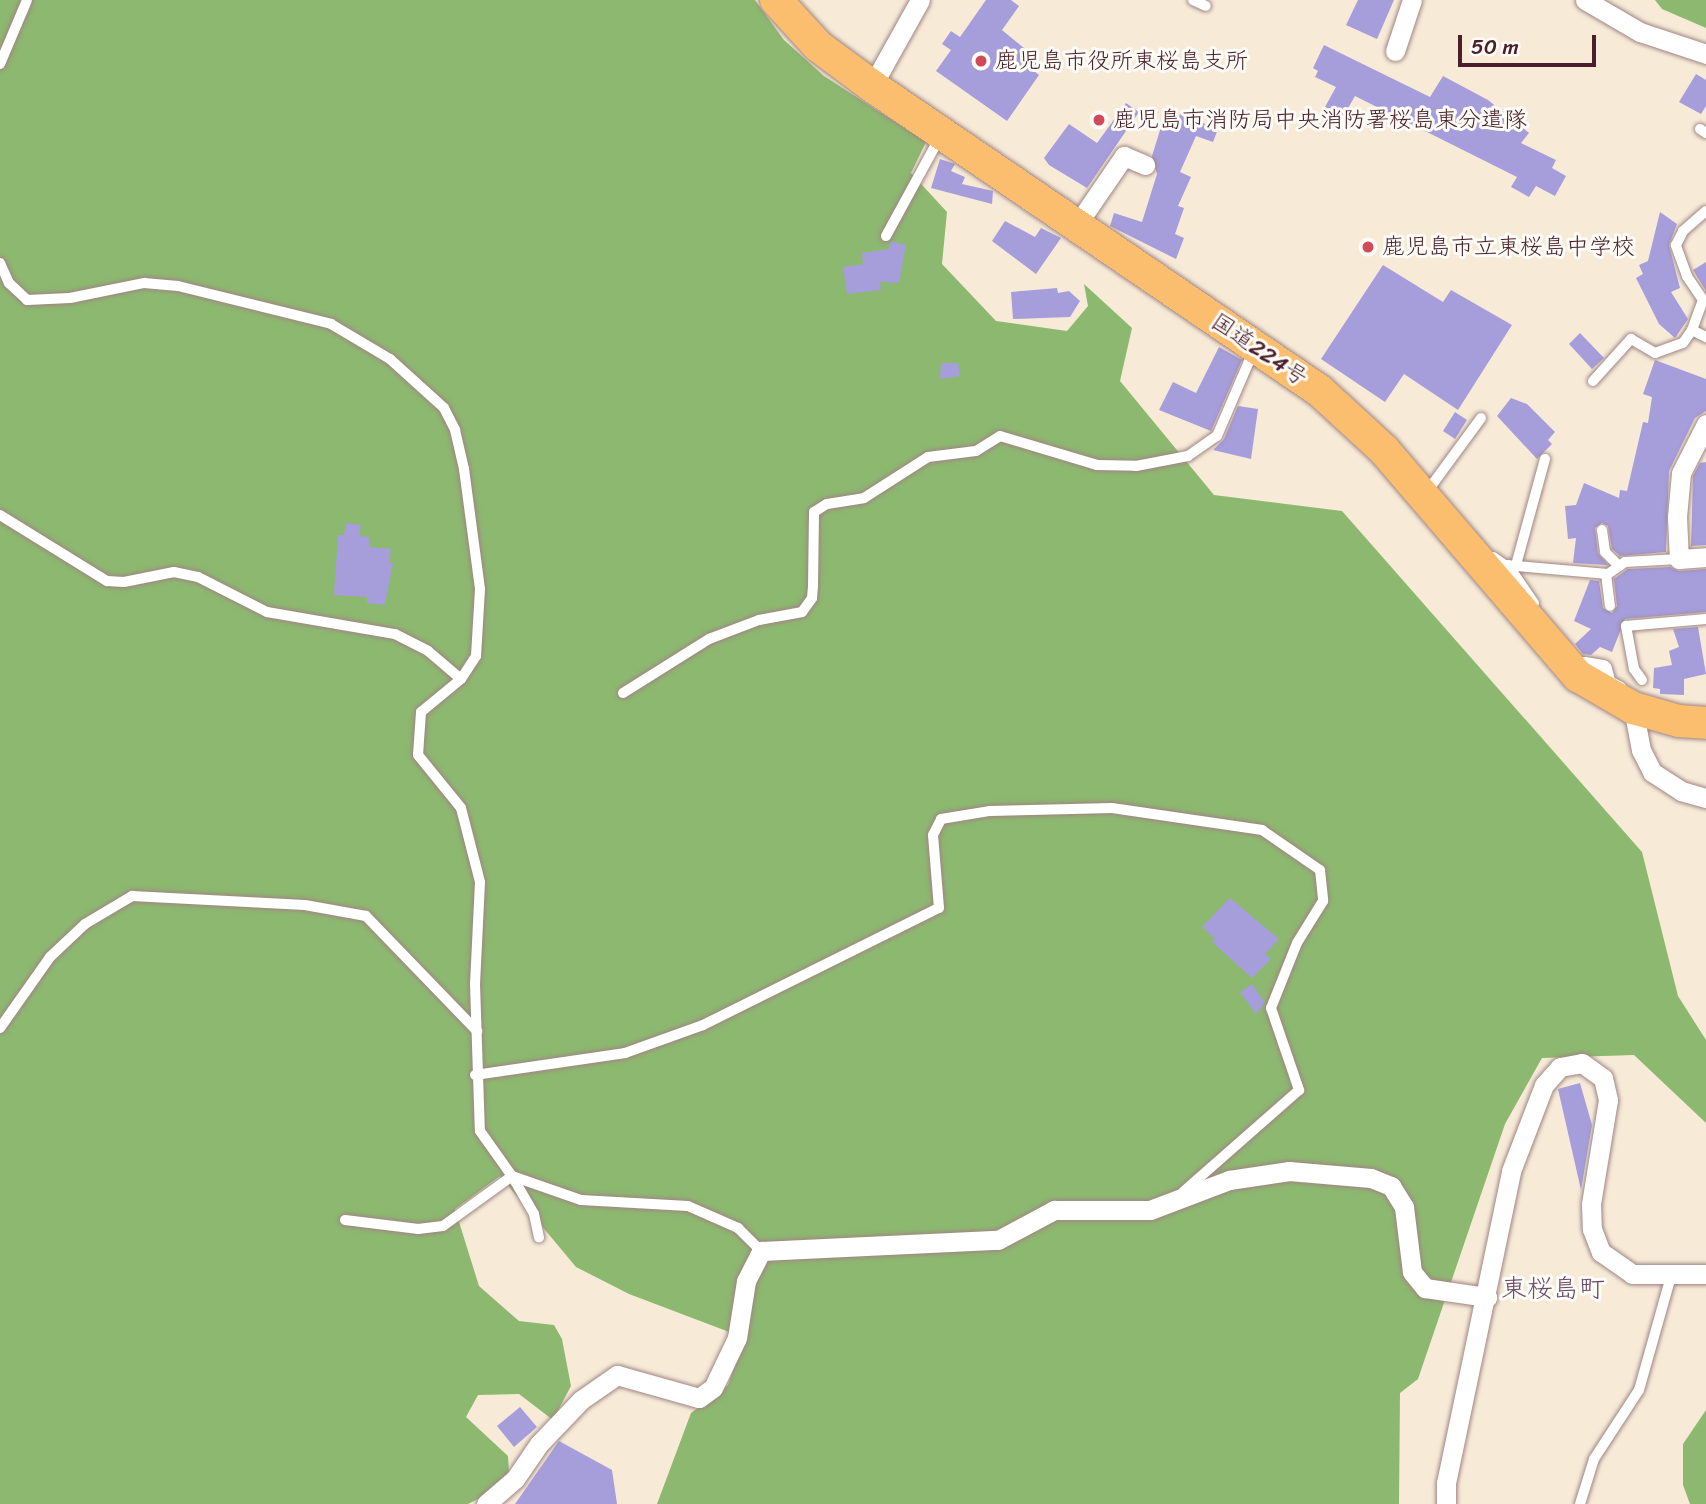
<!DOCTYPE html>
<meta charset="utf-8">
<style>
body{margin:0}
#map{position:relative;width:1706px;height:1504px;overflow:hidden;background:#f7ebd8;font-family:Sriracha,"Klee One",sans-serif}
div>[style]{position:absolute}
.forest>*{inset:0;background:#8db870}
.building>*{inset:0;background:#a69ddb}
.roads{filter:drop-shadow(0 0 2px #a08582) drop-shadow(0 0 2px #a08582)}
.service>*{height:10px;margin:-5px;padding:0 5px;transform-origin:5px;border-radius:5px;background:#fff}
.minor>*{height:19px;margin:-9.5px;padding:0 9.5px;transform-origin:9.5px;border-radius:9.5px;background:#fff}
.trunk>*{height:32px;margin:-16px;padding:0 16px;transform-origin:16px;border-radius:16px;background:#fbbe6e}
.dots>*{width:19px;height:19px;translate:-50% -50%;box-sizing:border-box;border:4px solid #fdfcf7;border-radius:50%}
span{translate:-50% -50%;white-space:nowrap;text-align:center;line-height:1.15;-webkit-text-stroke:6px #fdfcf7;paint-order:stroke}
.poi-label{font-size:23px;color:#4a1f2b}
.left{translate:0 -50%;text-align:left}
.street-label{font-size:23px;color:#4a1f2b}
.quarter-label{font-size:26px;color:#6a4b69}
.scale{position:absolute;left:1458px;top:35px;width:138px;height:32px;box-sizing:border-box;border:4px solid #4a1f2b;border-top:0;padding-left:9px;font-size:21px;line-height:24px;white-space:nowrap;color:#4a1f2b;-webkit-text-stroke:5px #fdfcf7;paint-order:stroke}
</style>
<div id="map">
<div class="forest">
<i style="clip-path:polygon(0 0,755px 0,784px 40px,824px 76px,926px 142px,911px 173px,947px 212px,942px 264px,996px 321px,1067px 331px,1088px 306px,1084px 284px,1132px 328px,1120px 381px,1214px 495px,1342px 511px,1642px 852px,1678px 996px,1706px 1040px,1706px 1123px,1634px 1055px,1542px 1058px,1505px 1124px,1418px 1379px,1400px 1393px,1399px 1504px,657px 1504px,691px 1413px,728px 1385px,745px 1338px,629px 1294px,576px 1267px,500px 1176px,455px 1209px,479px 1286px,519px 1321px,554px 1325px,562px 1339px,571px 1386px,553px 1420px,519px 1394px,478px 1395px,466px 1417px,508px 1456px,509px 1473px,478px 1499px,468px 1504px,0 1504px)"></i>
<i style="clip-path:polygon(1655px 0,1706px 0,1706px 28px,1662px 9px)"></i>
<i style="clip-path:polygon(1706px 1410px,1706px 1504px,1690px 1504px,1683px 1485px,1683px 1444px)"></i>
</div>
<div class="building">
<i style="clip-path:polygon(986px 0,1011px 0,1019px 6px,1002px 30px,1041px 62px,1034px 71px,1039px 75px,1007px 121px,936px 71px,951px 50px,942px 44px,951px 31px,960px 37px)"></i>
<i style="clip-path:polygon(1358px 0,1394px 0,1377px 39px,1346px 25px)"></i>
<i style="clip-path:polygon(1324px 45px,1430px 97px,1443px 76px,1488px 100px,1529px 133px,1521px 143px,1556px 160px,1552px 168px,1566px 176px,1555px 196px,1536px 186px,1529px 197px,1511px 187px,1517px 177px,1355px 96px,1343px 117px,1325px 107px,1336px 87px,1315px 77px,1318px 71px,1313px 68px)"></i>
<i style="clip-path:polygon(1696px 74px,1706px 80px,1706px 106px,1701px 114px,1679px 102px)"></i>
<i style="clip-path:polygon(1126px 103px,1139px 112px,1087px 188px,1049px 165px,1044px 158px,1069px 124px,1097px 143px)"></i>
<i style="clip-path:polygon(1165px 114px,1177px 122px,1180px 114px,1218px 129px,1213px 142px,1196px 136px,1180px 172px,1191px 177px,1178px 206px,1184px 208px,1175px 234px,1184px 238px,1176px 259px,1110px 226px,1114px 213px,1142px 222px,1157px 174px,1152px 156px)"></i>
<i style="clip-path:polygon(940px 159px,955px 164px,951px 171px,965px 177px,962px 184px,993px 191px,992px 204px,931px 188px)"></i>
<i style="clip-path:polygon(1660px 212px,1677px 224px,1669px 245px,1680px 288px,1671px 292px,1688px 319px,1675px 338px,1659px 324px,1636px 278px,1643px 274px,1639px 265px,1648px 261px)"></i>
<i style="clip-path:polygon(1005px 221px,1035px 237px,1041px 228px,1061px 238px,1036px 274px,992px 241px)"></i>
<i style="clip-path:polygon(891px 241px,906px 245px,899px 283px,880px 282px,881px 290px,847px 294px,843px 267px,863px 264px,862px 253px,889px 249px)"></i>
<i style="clip-path:polygon(1706px 262px,1706px 291px,1693px 270px)"></i>
<i style="clip-path:polygon(1383px 265px,1443px 302px,1451px 290px,1512px 325px,1458px 410px,1404px 374px,1385px 402px,1321px 359px)"></i>
<i style="clip-path:polygon(1057px 288px,1058px 293px,1069px 291px,1080px 301px,1070px 317px,1013px 319px,1011px 292px)"></i>
<i style="clip-path:polygon(1580px 333px,1604px 358px,1592px 369px,1569px 344px)"></i>
<i style="clip-path:polygon(1219px 347px,1242px 360px,1211px 431px,1159px 410px,1173px 382px,1196px 393px)"></i>
<i style="clip-path:polygon(1655px 360px,1706px 379px,1706px 411px,1695px 418px,1669px 471px,1666px 552px,1620px 556px,1612px 549px,1608px 526px,1602px 523px,1595px 528px,1598px 553px,1608px 565px,1573px 563px,1576px 538px,1568px 539px,1565px 506px,1576px 505px,1584px 483px,1619px 498px,1620px 490px,1627px 491px,1643px 422px,1648px 423px,1652px 397px,1643px 394px)"></i>
<i style="clip-path:polygon(941px 363px,958px 363px,960px 376px,940px 379px)"></i>
<i style="clip-path:polygon(1511px 398px,1527px 404px,1555px 432px,1548px 440px,1552px 444px,1537px 459px,1497px 416px)"></i>
<i style="clip-path:polygon(1238px 406px,1258px 409px,1251px 459px,1213px 450px,1224px 439px)"></i>
<i style="clip-path:polygon(1455px 412px,1467px 420px,1455px 439px,1443px 431px)"></i>
<i style="clip-path:polygon(1706px 462px,1706px 545px,1691px 546px,1693px 476px,1700px 463px)"></i>
<i style="clip-path:polygon(346px 523px,361px 525px,359px 536px,369px 537px,369px 547px,391px 549px,389px 563px,393px 563px,385px 605px,367px 603px,367px 597px,334px 595px,338px 535px,344px 535px)"></i>
<i style="clip-path:polygon(1670px 567px,1679px 571px,1706px 569px,1706px 612px,1625px 619px,1612px 652px,1600px 647px,1591px 655px,1583px 654px,1575px 644px,1591px 629px,1574px 621px,1590px 580px,1599px 581px,1603px 608px,1612px 613px,1617px 606px,1614px 579px,1628px 569px)"></i>
<i style="clip-path:polygon(1698px 627px,1706px 674px,1684px 679px,1684px 695px,1660px 694px,1660px 689px,1653px 688px,1654px 668px,1672px 665px,1669px 651px,1679px 647px,1673px 629px)"></i>
<i style="clip-path:polygon(1230px 898px,1279px 939px,1265px 954px,1271px 959px,1252px 978px,1212px 942px,1215px 939px,1202px 927px)"></i>
<i style="clip-path:polygon(1252px 984px,1265px 1003px,1256px 1014px,1240px 992px)"></i>
<i style="clip-path:polygon(1580px 1083px,1592px 1125px,1581px 1190px,1558px 1089px)"></i>
<i style="clip-path:polygon(520px 1407px,537px 1427px,514px 1447px,497px 1426px)"></i>
<i style="clip-path:polygon(559px 1441px,612px 1470px,617px 1504px,515px 1504px)"></i>
</div>
<div class="roads">
<div class="service">
<i style="left:1193px;top:0;width:14px;rotate:25deg"></i>
<i style="left:0;top:64px;width:69px;rotate:-67.1deg"></i>
<i style="left:1700px;top:129px;width:7px;rotate:34deg"></i>
<i style="left:886px;top:236px;width:113px;rotate:-61.4deg"></i>
<i style="left:0;top:263px;width:22px;rotate:66deg"></i>
<i style="left:9px;top:283px;width:25px;rotate:43deg"></i>
<i style="left:27px;top:300px;width:43px;rotate:-2.7deg"></i>
<i style="left:70px;top:298px;width:76px;rotate:-11.5deg"></i>
<i style="left:144px;top:283px;width:34px;rotate:5deg"></i>
<i style="left:178px;top:286px;width:158px;rotate:13.9deg"></i>
<i style="left:331px;top:324px;width:69px;rotate:30.7deg"></i>
<i style="left:390px;top:359px;width:73px;rotate:42.2deg"></i>
<i style="left:444px;top:408px;width:25px;rotate:63deg"></i>
<i style="left:455px;top:430px;width:40px;rotate:77deg"></i>
<i style="left:464px;top:469px;width:121px;rotate:82.4deg"></i>
<i style="left:480px;top:589px;width:67px;rotate:93.4deg"></i>
<i style="left:476px;top:656px;width:27px;rotate:123deg"></i>
<i style="left:461px;top:679px;width:52px;rotate:140.5deg"></i>
<i style="left:421px;top:712px;width:43px;rotate:94deg"></i>
<i style="left:418px;top:755px;width:68px;rotate:50.9deg"></i>
<i style="left:461px;top:808px;width:76px;rotate:75.6deg"></i>
<i style="left:480px;top:882px;width:102px;rotate:92.8deg"></i>
<i style="left:475px;top:984px;width:147px;rotate:88.1deg"></i>
<i style="left:480px;top:1131px;width:55px;rotate:54.6deg"></i>
<i style="left:512px;top:1176px;width:73px;rotate:19.2deg"></i>
<i style="left:581px;top:1200px;width:107px;rotate:3.2deg"></i>
<i style="left:688px;top:1206px;width:55px;rotate:23.7deg"></i>
<i style="left:738px;top:1228px;width:33px;rotate:45deg"></i>
<i style="left:1692px;top:330px;width:16px;rotate:27deg"></i>
<i style="left:1593px;top:381px;width:57px;rotate:-47.9deg"></i>
<i style="left:1631px;top:339px;width:28px;rotate:30deg"></i>
<i style="left:1655px;top:353px;width:30px;rotate:-20deg"></i>
<i style="left:1683px;top:343px;width:16px;rotate:-55deg"></i>
<i style="left:1692px;top:330px;width:32px;rotate:-70deg"></i>
<i style="left:1703px;top:300px;width:29px;rotate:-124deg"></i>
<i style="left:1687px;top:276px;width:33px;rotate:-110deg"></i>
<i style="left:1676px;top:245px;width:16px;rotate:-63deg"></i>
<i style="left:1683px;top:231px;width:30px;rotate:-41deg"></i>
<i style="left:1426px;top:493px;width:93px;rotate:-53.7deg"></i>
<i style="left:0;top:515px;width:126px;rotate:31.7deg"></i>
<i style="left:107px;top:581px;width:17px;rotate:3deg"></i>
<i style="left:124px;top:582px;width:51px;rotate:-11.3deg"></i>
<i style="left:174px;top:572px;width:25px;rotate:12deg"></i>
<i style="left:198px;top:577px;width:77px;rotate:26.9deg"></i>
<i style="left:267px;top:612px;width:130px;rotate:9.8deg"></i>
<i style="left:395px;top:634px;width:37px;rotate:27deg"></i>
<i style="left:428px;top:651px;width:43px;rotate:40.3deg"></i>
<i style="left:1602px;top:530px;width:22px;rotate:82deg"></i>
<i style="left:1605px;top:552px;width:20px;rotate:45deg"></i>
<i style="left:1493px;top:557px;width:14px;rotate:34deg"></i>
<i style="left:1505px;top:565px;width:103px;rotate:5deg"></i>
<i style="left:1608px;top:574px;width:21px;rotate:-35deg"></i>
<i style="left:1625px;top:562px;width:54px;rotate:-3.2deg"></i>
<i style="left:1508px;top:565px;width:46px;rotate:55.6deg"></i>
<i style="left:1516px;top:565px;width:110px;rotate:-74.7deg"></i>
<i style="left:1606px;top:574px;width:32px;rotate:83deg"></i>
<i style="left:1642px;top:680px;width:14px;rotate:-126deg"></i>
<i style="left:1634px;top:669px;width:44px;rotate:-100.5deg"></i>
<i style="left:1626px;top:626px;width:80px;rotate:-5deg"></i>
<i style="left:623px;top:693px;width:102px;rotate:-32.1deg"></i>
<i style="left:709px;top:639px;width:53px;rotate:-20.8deg"></i>
<i style="left:759px;top:620px;width:44px;rotate:-10.5deg"></i>
<i style="left:802px;top:612px;width:17px;rotate:-54deg"></i>
<i style="left:812px;top:598px;width:12px;rotate:-85deg"></i>
<i style="left:813px;top:586px;width:74px;rotate:-89.2deg"></i>
<i style="left:814px;top:512px;width:15px;rotate:-32deg"></i>
<i style="left:827px;top:504px;width:37px;rotate:-9deg"></i>
<i style="left:864px;top:498px;width:76px;rotate:-32.6deg"></i>
<i style="left:928px;top:457px;width:48px;rotate:-7.1deg"></i>
<i style="left:976px;top:451px;width:28px;rotate:-32deg"></i>
<i style="left:1000px;top:436px;width:101px;rotate:16.6deg"></i>
<i style="left:1097px;top:465px;width:39px;rotate:1deg"></i>
<i style="left:1136px;top:466px;width:53px;rotate:-10.9deg"></i>
<i style="left:1188px;top:456px;width:35px;rotate:-35deg"></i>
<i style="left:1217px;top:436px;width:91px;rotate:-66.8deg"></i>
<i style="left:0;top:1028px;width:87px;rotate:-54.8deg"></i>
<i style="left:50px;top:957px;width:48px;rotate:-43.3deg"></i>
<i style="left:85px;top:924px;width:55px;rotate:-30.8deg"></i>
<i style="left:132px;top:896px;width:173px;rotate:3deg"></i>
<i style="left:305px;top:905px;width:62px;rotate:10.2deg"></i>
<i style="left:366px;top:916px;width:160px;rotate:46deg"></i>
<i style="left:475px;top:1075px;width:152px;rotate:-8.3deg"></i>
<i style="left:625px;top:1053px;width:83px;rotate:-19.7deg"></i>
<i style="left:703px;top:1025px;width:263px;rotate:-26.4deg"></i>
<i style="left:939px;top:908px;width:73px;rotate:-94.7deg"></i>
<i style="left:933px;top:835px;width:18px;rotate:-63deg"></i>
<i style="left:941px;top:819px;width:50px;rotate:-9.3deg"></i>
<i style="left:990px;top:811px;width:122px;rotate:-1.4deg"></i>
<i style="left:1112px;top:808px;width:152px;rotate:8.3deg"></i>
<i style="left:1262px;top:830px;width:70px;rotate:34.6deg"></i>
<i style="left:1320px;top:870px;width:31px;rotate:84deg"></i>
<i style="left:1323px;top:901px;width:49px;rotate:121.8deg"></i>
<i style="left:1297px;top:943px;width:70px;rotate:111.8deg"></i>
<i style="left:1271px;top:1008px;width:87px;rotate:71.1deg"></i>
<i style="left:1299px;top:1090px;width:154px;rotate:138.7deg"></i>
<i style="left:345px;top:1220px;width:74px;rotate:7deg"></i>
<i style="left:418px;top:1229px;width:25px;rotate:-7deg"></i>
<i style="left:443px;top:1226px;width:85px;rotate:-35.9deg"></i>
<i style="left:512px;top:1176px;width:44px;rotate:59.9deg"></i>
<i style="left:534px;top:1214px;width:24px;rotate:78deg"></i>
<i style="left:1580px;top:1504px;width:47px;rotate:-72.7deg"></i>
<i style="left:1594px;top:1459px;width:82px;rotate:-56.9deg"></i>
<i style="left:1639px;top:1390px;width:118px;rotate:-74.3deg"></i>
</div>
<div class="minor">
<i style="left:1585px;top:0;width:64px;rotate:30.2deg"></i>
<i style="left:1640px;top:32px;width:70px;rotate:18.4deg"></i>
<i style="left:1395px;top:51px;width:54px;rotate:-71.6deg"></i>
<i style="left:872px;top:86px;width:98px;rotate:-60.8deg"></i>
<i style="left:1076px;top:226px;width:85px;rotate:-55.6deg"></i>
<i style="left:1124px;top:156px;width:23px;rotate:23deg"></i>
<i style="left:1706px;top:424px;width:55px;rotate:117deg"></i>
<i style="left:1681px;top:473px;width:44px;rotate:95.2deg"></i>
<i style="left:1677px;top:517px;width:42px;rotate:87.3deg"></i>
<i style="left:1679px;top:559px;width:27px;rotate:-4deg"></i>
<i style="left:1584px;top:666px;width:18px;rotate:9deg"></i>
<i style="left:1602px;top:669px;width:16px;rotate:75deg"></i>
<i style="left:1606px;top:684px;width:13px;rotate:27deg"></i>
<i style="left:1633px;top:708px;width:43px;rotate:79.2deg"></i>
<i style="left:1641px;top:750px;width:25px;rotate:63deg"></i>
<i style="left:1652px;top:772px;width:35px;rotate:33deg"></i>
<i style="left:1681px;top:791px;width:26px;rotate:16deg"></i>
<i style="left:486px;top:1504px;width:38px;rotate:-41deg"></i>
<i style="left:515px;top:1479px;width:42px;rotate:-55.6deg"></i>
<i style="left:539px;top:1444px;width:61px;rotate:-46.3deg"></i>
<i style="left:581px;top:1400px;width:44px;rotate:-34.8deg"></i>
<i style="left:617px;top:1375px;width:85px;rotate:15.7deg"></i>
<i style="left:699px;top:1398px;width:17px;rotate:-36deg"></i>
<i style="left:713px;top:1388px;width:55px;rotate:-64.4deg"></i>
<i style="left:737px;top:1338px;width:58px;rotate:-81deg"></i>
<i style="left:746px;top:1281px;width:34px;rotate:-63deg"></i>
<i style="left:761px;top:1251px;width:237px;rotate:-2.7deg"></i>
<i style="left:998px;top:1240px;width:64px;rotate:-28.2deg"></i>
<i style="left:1054px;top:1210px;width:96px"></i>
<i style="left:1150px;top:1210px;width:85px;rotate:-20.8deg"></i>
<i style="left:1229px;top:1180px;width:61px;rotate:-8.5deg"></i>
<i style="left:1289px;top:1171px;width:82px;rotate:4.9deg"></i>
<i style="left:1371px;top:1178px;width:22px;rotate:22deg"></i>
<i style="left:1391px;top:1186px;width:25px;rotate:58deg"></i>
<i style="left:1404px;top:1207px;width:65px;rotate:83deg"></i>
<i style="left:1412px;top:1272px;width:21px;rotate:51deg"></i>
<i style="left:1425px;top:1288px;width:63px;rotate:8.3deg"></i>
<i style="left:1446px;top:1504px;width:21px;rotate:-90deg"></i>
<i style="left:1446px;top:1483px;width:319px;rotate:-78.2deg"></i>
<i style="left:1511px;top:1171px;width:92px;rotate:-69deg"></i>
<i style="left:1544px;top:1085px;width:24px;rotate:-48deg"></i>
<i style="left:1560px;top:1067px;width:22px;rotate:-10deg"></i>
<i style="left:1582px;top:1063px;width:26px;rotate:36deg"></i>
<i style="left:1603px;top:1078px;width:23px;rotate:77deg"></i>
<i style="left:1608px;top:1100px;width:105px;rotate:99.3deg"></i>
<i style="left:1591px;top:1204px;width:25px;rotate:88deg"></i>
<i style="left:1592px;top:1229px;width:25px;rotate:69deg"></i>
<i style="left:1601px;top:1252px;width:38px;rotate:35deg"></i>
<i style="left:1632px;top:1274px;width:74px"></i>
</div>
<div class="trunk">
<i style="left:776px;top:0;width:62px;rotate:47.6deg"></i>
<i style="left:818px;top:46px;width:67px;rotate:36.5deg"></i>
<i style="left:872px;top:86px;width:542px;rotate:34.25deg"></i>
<i style="left:1320px;top:391px;width:87px;rotate:42.7deg"></i>
<i style="left:1384px;top:450px;width:298px;rotate:49.4deg"></i>
<i style="left:1578px;top:676px;width:64px;rotate:30.2deg"></i>
<i style="left:1633px;top:708px;width:48px;rotate:15.8deg"></i>
<i style="left:1679px;top:721px;width:27px;rotate:4deg"></i>
</div>
</div>
<div class="dots">
<i style="left:981px;top:61px;background:#d1495b"></i>
<i style="left:1099px;top:120px;background:#d1495b"></i>
<i style="left:1368px;top:247px;background:#d1495b"></i>
</div>
<div class="poi-label">
<span class="left" style="left:995px;top:61px">鹿児島市役所東桜島支所</span>
<span class="left" style="left:1113px;top:120px">鹿児島市消防局中央消防署桜島東分遣隊</span>
<span class="left" style="left:1382px;top:247px">鹿児島市立東桜島中学校</span>
</div>
<div class="street-label">
<span style="left:1259px;top:350px;rotate:34deg">国道224号</span>
</div>
<div class="quarter-label">
<span style="left:1553px;top:1289px">東桜島町</span>
</div>
<div class="scale">50 m</div>
</div>
